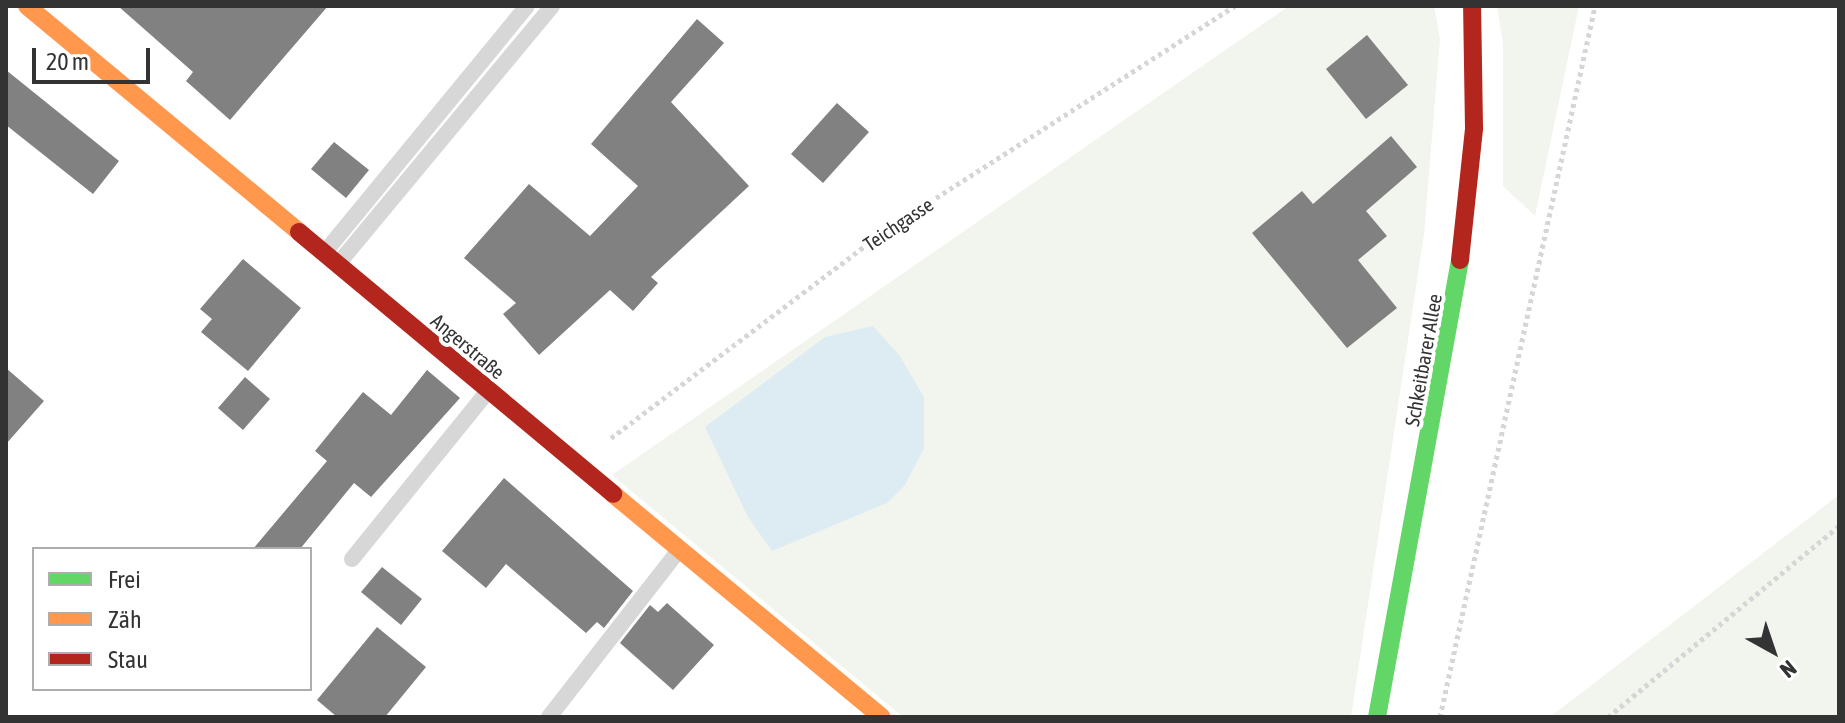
<!DOCTYPE html>
<meta charset="utf-8">
<style>
body{margin:0}
#map{position:relative;width:1845px;height:723px;overflow:hidden;background:#fff;font-family:"Asap Condensed",sans-serif}
div>[style]{position:absolute}
.green>*{inset:0;background:#f1f5ed}
.water>*{inset:0;background:#ddebf3}
.building>*{inset:0;background:#818181}
.path>*{height:5px;margin-top:-2.5px;transform-origin:0;background:repeating-linear-gradient(90deg,#d6d6d6 0 4px,transparent 0 8px)}
.lane>*{height:16px;margin:-8px;padding:0 8px;transform-origin:8px;border-radius:8px;background:#d7d7d7}
.fast>*{height:18px;margin:-9px;padding:0 9px;transform-origin:9px;border-radius:9px;background:#63d668}
.slow>*{height:18px;margin:-9px;padding:0 9px;transform-origin:9px;border-radius:9px;background:#ff974d}
.jam>*{height:18px;margin:-9px;padding:0 9px;transform-origin:9px;border-radius:9px;background:#b3261e}
span{translate:-50% -50%;white-space:nowrap;text-align:center;line-height:1.15;-webkit-text-stroke:8px #fff;paint-order:stroke}
.street-label{font-size:20px;color:#333}
.frame{position:absolute;inset:0;border:8px solid #333;pointer-events:none}
.legend{position:absolute;left:32px;top:547px;width:280px;height:144px;box-sizing:border-box;background:#fff;border:2px solid #adadad;margin:0;padding:10px 14px;list-style:none;font-size:24px;color:#333}
.legend li{display:flex;align-items:center;gap:16px;height:40px}
.legend b{width:40px;border:2px solid #adadad}
.north{position:absolute;left:1733px;top:611px;width:80px;height:80px;-webkit-text-stroke:6px #fff;paint-order:stroke;rotate:140deg;font-size:22px;font-weight:700;line-height:32px;text-align:center;color:#333}
.north::after{content:'';display:block;margin:auto;width:28px;height:36px;background:#333;clip-path:polygon(50% 0,100% 100%,50% 72%,0 100%)}
.scale{position:absolute;left:32px;top:48px;width:118px;height:36px;box-sizing:border-box;border:4px solid #333;border-top:0;padding-left:10px;font-size:24px;line-height:28px;white-space:nowrap;color:#333;-webkit-text-stroke:6px #fff;paint-order:stroke}
</style>
<div id="map">
<div class="green">
<i style="clip-path:polygon(1289px 6px,1434px 6px,1440px 39px,1424px 234px,1351px 717px,903px 717px,612px 475px)"></i>
<i style="clip-path:polygon(1497px 6px,1579px 6px,1535px 216px,1503px 186px,1503px 44px)"></i>
<i style="clip-path:polygon(1839px 495px,1839px 717px,1549px 717px,1550px 717px)"></i>
</div>
<div class="water">
<i style="clip-path:polygon(873px 326px,899px 355px,924px 397px,924px 448px,905px 485px,887px 503px,772px 551px,748px 517px,705px 427px,825px 337px)"></i>
</div>
<div class="building">
<i style="clip-path:polygon(118px 6px,328px 6px,230px 120px,186px 81px,193px 72px)"></i>
<i style="clip-path:polygon(697px 19px,724px 43px,671px 102px,749px 186px,651px 277px,658px 283px,633px 311px,610px 290px,539px 355px,503px 314px,516px 303px,464px 258px,529px 184px,590px 236px,638px 186px,591px 144px)"></i>
<i style="clip-path:polygon(1367px 35px,1408px 85px,1366px 119px,1326px 69px)"></i>
<i style="clip-path:polygon(6px 70px,119px 161px,93px 194px,6px 125px)"></i>
<i style="clip-path:polygon(837px 103px,869px 132px,823px 183px,791px 154px)"></i>
<i style="clip-path:polygon(1391px 136px,1417px 167px,1366px 211px,1387px 236px,1358px 260px,1397px 308px,1347px 348px,1252px 233px,1302px 191px,1313px 204px)"></i>
<i style="clip-path:polygon(334px 142px,369px 170px,346px 198px,311px 169px)"></i>
<i style="clip-path:polygon(243px 259px,301px 308px,248px 371px,201px 332px,212px 319px,200px 309px)"></i>
<i style="clip-path:polygon(6px 368px,44px 401px,6px 444px)"></i>
<i style="clip-path:polygon(427px 370px,460px 398px,371px 497px,354px 483px,300px 549px,253px 549px,327px 461px,315px 451px,363px 392px,391px 415px)"></i>
<i style="clip-path:polygon(245px 377px,270px 399px,243px 430px,218px 408px)"></i>
<i style="clip-path:polygon(504px 478px,633px 591px,604px 628px,597px 622px,586px 633px,506px 564px,486px 588px,442px 551px)"></i>
<i style="clip-path:polygon(382px 567px,422px 599px,401px 625px,361px 592px)"></i>
<i style="clip-path:polygon(667px 603px,714px 645px,673px 690px,620px 643px,650px 605px,658px 612px)"></i>
<i style="clip-path:polygon(377px 627px,426px 667px,385px 717px,337px 717px,317px 700px)"></i>
</div>
<div class="path">
<i style="left:611px;top:438px;width:348px;rotate:-37.1deg"></i>
<i style="left:889px;top:228px;width:411px;rotate:-32.7deg"></i>
<i style="left:1440px;top:717px;width:728px;rotate:-77.7deg"></i>
<i style="left:1608px;top:717px;width:300px;rotate:-39.6deg"></i>
</div>
<div class="lane">
<i style="left:325px;top:252px;width:318px;rotate:-50.6deg"></i>
<i style="left:338px;top:264px;width:335px;rotate:-50.3deg"></i>
<i style="left:352px;top:559px;width:216px;rotate:-51deg"></i>
<i style="left:549px;top:717px;width:210px;rotate:-52.1deg"></i>
</div>
<div class="fast">
<i style="left:1377px;top:717px;width:464px;rotate:-79.7deg"></i>
</div>
<div class="slow">
<i style="left:27px;top:6px;width:354px;rotate:39.7deg"></i>
<i style="left:613px;top:494px;width:349px;rotate:39.7deg"></i>
</div>
<div class="jam">
<i style="left:299px;top:232px;width:409px;rotate:39.8deg"></i>
<i style="left:1460px;top:260px;width:133px;rotate:-83.9deg"></i>
<i style="left:1474px;top:128px;width:122px;rotate:-90.9deg"></i>
</div>
<div class="street-label">
<span style="left:898px;top:224px;rotate:-34deg">Teichgasse</span>
<span style="left:468px;top:346px;rotate:40deg">Angerstraße</span>
<span style="left:1423px;top:360px;rotate:-80deg">Schkeitbarer Allee</span>
</div>
<div class="frame"></div>
<ul class="legend">
<li><b style="height:10px;background:#63d668"></b>Frei</li>
<li><b style="height:10px;background:#ff974d"></b>Zäh</li>
<li><b style="height:10px;background:#b3261e"></b>Stau</li>
</ul>
<div class="north">N</div>
<div class="scale">20 m</div>
</div>
